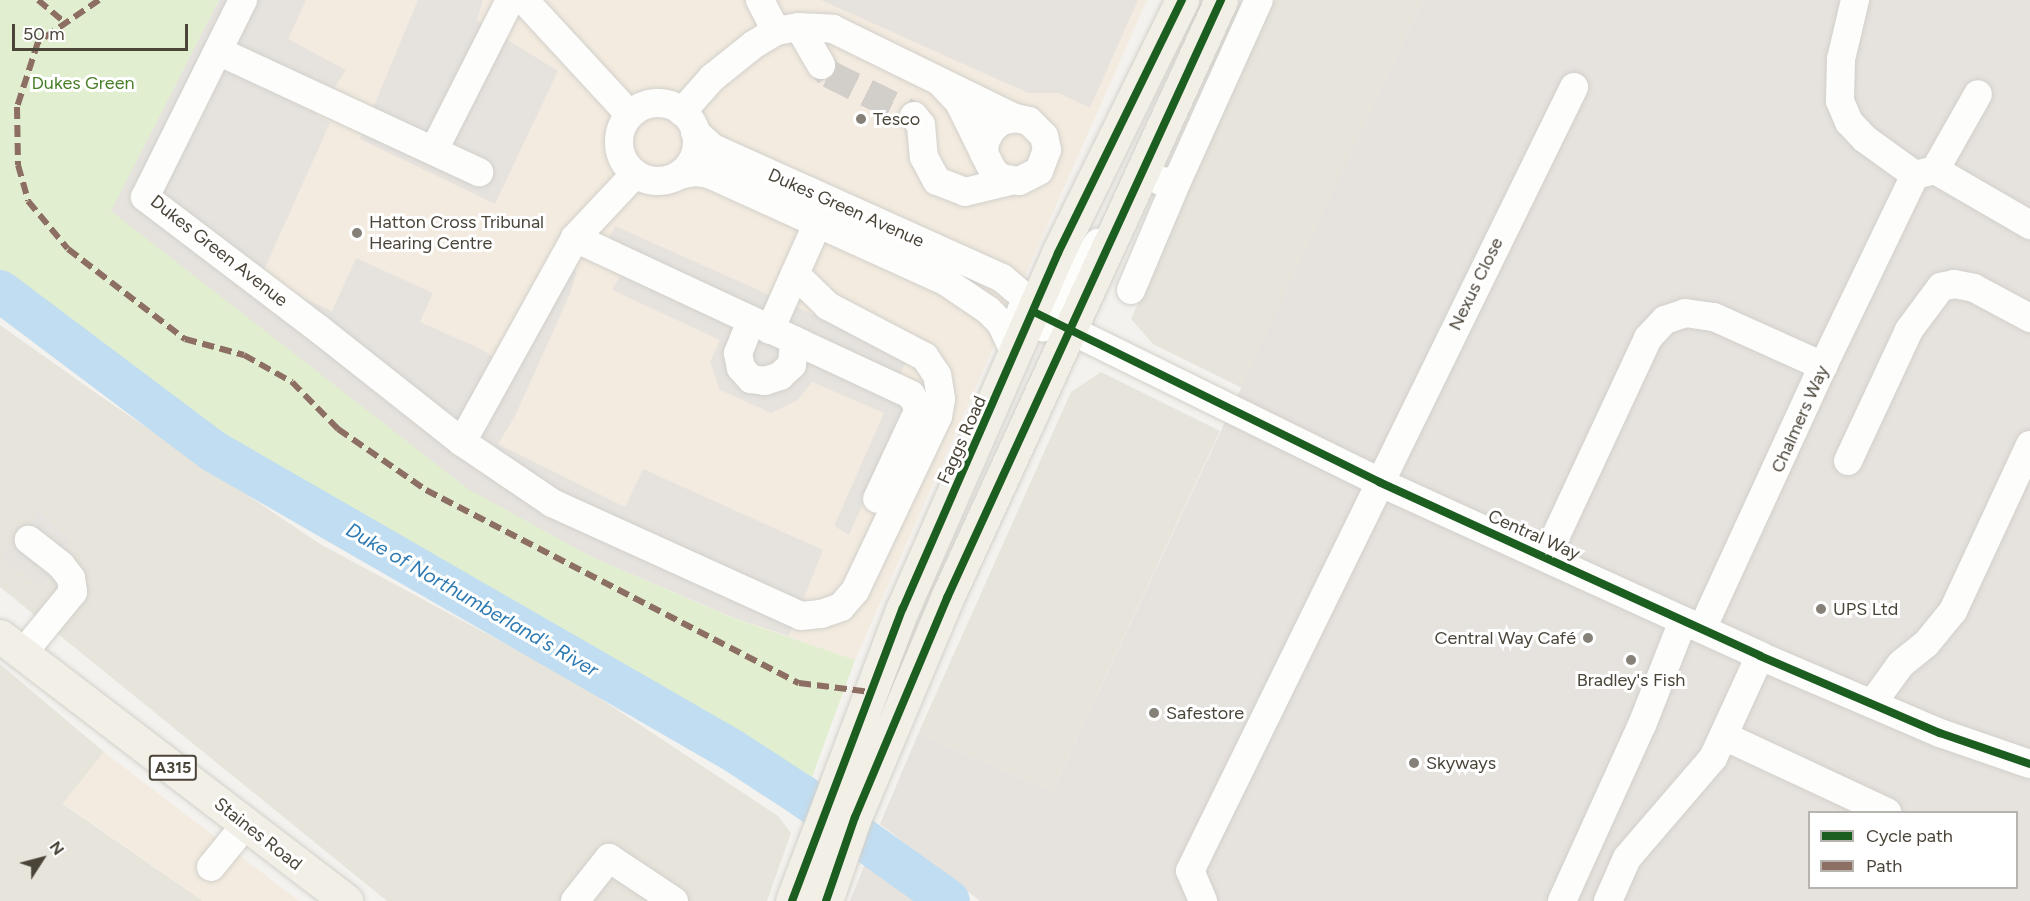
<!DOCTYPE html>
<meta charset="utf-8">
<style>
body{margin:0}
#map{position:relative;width:2030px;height:901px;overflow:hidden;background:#f4f2ee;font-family:Figtree,sans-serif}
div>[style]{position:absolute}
.residential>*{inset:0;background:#e7e4dc}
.commercial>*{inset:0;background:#f3ebdf}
.industrial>*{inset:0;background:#e6e2de}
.green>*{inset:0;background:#e1eecf}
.parking>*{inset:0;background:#e6e3df}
.river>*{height:42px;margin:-21px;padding:0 21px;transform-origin:21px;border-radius:21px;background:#c0ddf1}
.minor-tunnel>*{height:28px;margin-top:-14px;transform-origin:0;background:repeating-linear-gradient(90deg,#d2cfca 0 28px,transparent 0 42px)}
.roads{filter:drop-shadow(0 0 2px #d2d0cb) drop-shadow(0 0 2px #d2d0cb)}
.minor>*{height:28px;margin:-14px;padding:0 14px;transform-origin:14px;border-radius:14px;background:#fdfdfc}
.minor>.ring{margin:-14px;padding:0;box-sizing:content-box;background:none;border:28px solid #fdfdfc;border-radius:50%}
.major>*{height:33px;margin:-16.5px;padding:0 16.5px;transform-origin:16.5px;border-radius:16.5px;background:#f2efe6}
.quiet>*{height:6px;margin-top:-3px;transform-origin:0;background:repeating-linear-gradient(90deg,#8d6e63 0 12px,transparent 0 18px)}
.cycleway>*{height:8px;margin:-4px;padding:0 4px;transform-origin:4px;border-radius:4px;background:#1b5e20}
.dots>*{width:16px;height:16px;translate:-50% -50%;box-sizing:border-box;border:3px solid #fff;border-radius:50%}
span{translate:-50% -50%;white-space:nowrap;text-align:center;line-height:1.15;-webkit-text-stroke:6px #fff;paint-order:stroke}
.shield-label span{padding:2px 4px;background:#fff;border:2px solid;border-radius:4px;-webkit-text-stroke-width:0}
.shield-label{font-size:16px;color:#4b4439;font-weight:700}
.park-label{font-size:18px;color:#4a7f2a}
.poi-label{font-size:18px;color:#4b4439}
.left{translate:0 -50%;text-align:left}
.right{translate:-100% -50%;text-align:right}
.street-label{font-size:18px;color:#4b4439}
.water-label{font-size:20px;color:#2e7ab2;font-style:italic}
.legend{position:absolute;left:1808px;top:811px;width:210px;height:78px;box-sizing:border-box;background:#fff;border:2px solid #b7b4b0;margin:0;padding:8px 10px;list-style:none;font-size:18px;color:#4b4439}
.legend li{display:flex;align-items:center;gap:12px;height:30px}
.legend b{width:30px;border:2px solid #b7b4b0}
.north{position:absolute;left:12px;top:829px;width:60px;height:60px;-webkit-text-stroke:4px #fff;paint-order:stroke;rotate:54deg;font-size:16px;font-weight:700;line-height:24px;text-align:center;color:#4b4439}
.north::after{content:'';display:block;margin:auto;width:21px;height:27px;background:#4b4439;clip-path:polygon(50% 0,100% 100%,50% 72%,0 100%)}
.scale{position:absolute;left:12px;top:24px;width:176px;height:27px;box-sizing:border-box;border:3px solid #4b4439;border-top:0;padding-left:8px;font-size:18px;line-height:21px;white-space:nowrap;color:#4b4439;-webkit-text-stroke:4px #fff;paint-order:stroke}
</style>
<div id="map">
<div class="residential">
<i style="clip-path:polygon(1273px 0,1423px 0,1242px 388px,1153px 344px,1131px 319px)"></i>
<i style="clip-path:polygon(0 325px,103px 398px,320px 544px,569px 678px,778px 816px,791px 833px,767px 901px,387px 901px,0 587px)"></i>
<i style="clip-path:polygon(1101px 372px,1220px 431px,1052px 791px,918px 734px,1071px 392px)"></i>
<i style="clip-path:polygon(0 664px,104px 752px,63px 804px,203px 901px,0 901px)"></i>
</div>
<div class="commercial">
<i style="clip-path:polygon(219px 0,1147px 0,855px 660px,734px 618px,592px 557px,111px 211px)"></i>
<i style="clip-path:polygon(104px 752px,299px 901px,203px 901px,63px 803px)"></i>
</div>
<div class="industrial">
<i style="clip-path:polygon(evenodd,1423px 0,2030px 0,2030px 901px,980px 901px,880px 824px,918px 734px,1052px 791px,1423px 0,1810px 812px,2016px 812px,2016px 888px,1810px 888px,1810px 812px)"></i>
<i style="clip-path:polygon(866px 861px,922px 901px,850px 901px)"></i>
</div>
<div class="green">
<i style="clip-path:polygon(0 0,219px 0,112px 211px,592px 557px,733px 618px,855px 660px,812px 777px,350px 516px,137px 376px,0 274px)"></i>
</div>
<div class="parking">
<i style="clip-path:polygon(219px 0,306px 0,288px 39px,346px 70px,317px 115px,330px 123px,260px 279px,332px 311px,356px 258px,433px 293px,420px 322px,481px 349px,509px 367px,564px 264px,577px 271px,570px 294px,515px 416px,498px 444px,625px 507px,643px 469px,823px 550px,789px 636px,734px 618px,592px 557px,468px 489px,111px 211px)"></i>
<i style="clip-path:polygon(418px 0,483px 0,477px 21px,558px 71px,495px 204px,360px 139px)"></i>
<i style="clip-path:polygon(821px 0,1138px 0,1090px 108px,1058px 93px,1028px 93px)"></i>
<i style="clip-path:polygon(615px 226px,908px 357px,900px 375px,907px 406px,849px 535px,834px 526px,884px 413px,812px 382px,798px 400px,771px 413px,720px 390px,710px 362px,720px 340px,612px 290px,621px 274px,597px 263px)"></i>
<i style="clip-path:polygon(39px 511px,71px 543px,42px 589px,1px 557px)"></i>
</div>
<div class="river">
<i style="left:0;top:291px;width:266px;rotate:36.9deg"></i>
<i style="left:213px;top:451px;width:599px;rotate:29.95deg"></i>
<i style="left:732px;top:750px;width:86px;rotate:33.1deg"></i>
<i style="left:804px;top:797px;width:178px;rotate:35.6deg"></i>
</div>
<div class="minor-tunnel">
<i style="left:821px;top:65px;width:12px;rotate:48deg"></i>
<i style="left:829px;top:74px;width:95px;rotate:26.3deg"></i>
</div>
<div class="roads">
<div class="minor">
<i style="left:243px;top:0;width:220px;rotate:116.4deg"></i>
<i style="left:145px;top:197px;width:220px;rotate:37.2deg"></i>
<i style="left:320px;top:330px;width:181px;rotate:38.3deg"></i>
<i style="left:462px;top:442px;width:109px;rotate:34.1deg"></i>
<i style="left:552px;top:503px;width:273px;rotate:24.4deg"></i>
<i style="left:801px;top:616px;width:20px;rotate:-6deg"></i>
<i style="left:821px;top:614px;width:21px;rotate:-19deg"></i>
<i style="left:841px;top:607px;width:21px;rotate:-49deg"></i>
<i style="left:855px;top:591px;width:194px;rotate:-64.6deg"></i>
<i style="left:938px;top:416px;width:17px;rotate:-80deg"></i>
<i style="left:941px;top:399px;width:24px;rotate:-99deg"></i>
<i style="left:937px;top:375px;width:22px;rotate:-124deg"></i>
<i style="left:925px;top:357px;width:110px;rotate:-152.3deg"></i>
<i style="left:828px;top:306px;width:46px;rotate:-135.9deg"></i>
<i style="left:524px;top:0;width:156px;rotate:47.3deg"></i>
<i style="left:760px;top:0;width:35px;rotate:63deg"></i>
<i style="left:1855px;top:0;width:61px;rotate:103.3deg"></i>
<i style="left:1841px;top:59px;width:42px;rotate:91.4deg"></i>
<i style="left:1840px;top:101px;width:23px;rotate:67deg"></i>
<i style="left:1849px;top:122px;width:23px;rotate:47deg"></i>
<i style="left:1865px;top:139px;width:62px;rotate:35.8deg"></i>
<i style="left:799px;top:27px;width:44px;rotate:59.9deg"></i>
<i style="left:218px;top:51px;width:288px;rotate:24.9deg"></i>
<i style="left:942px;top:84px;width:25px;rotate:47deg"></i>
<i style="left:959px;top:102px;width:57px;rotate:63.9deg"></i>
<i class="ring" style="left:619px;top:103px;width:50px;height:50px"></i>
<i style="left:682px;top:112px;width:45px;rotate:-48.6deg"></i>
<i style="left:712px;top:78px;width:53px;rotate:-38.8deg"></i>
<i style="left:753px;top:45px;width:27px;rotate:-31deg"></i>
<i style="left:776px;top:31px;width:23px;rotate:-10deg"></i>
<i style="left:799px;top:27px;width:34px;rotate:3deg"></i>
<i style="left:833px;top:29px;width:203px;rotate:26.1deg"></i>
<i style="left:1015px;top:118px;width:14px;rotate:12deg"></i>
<i style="left:1029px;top:121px;width:21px;rotate:45deg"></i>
<i style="left:1044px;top:136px;width:14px;rotate:78deg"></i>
<i style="left:1047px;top:150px;width:22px;rotate:111deg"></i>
<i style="left:1039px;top:171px;width:22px;rotate:153deg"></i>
<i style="left:1019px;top:181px;width:18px;rotate:-171deg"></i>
<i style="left:1001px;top:178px;width:11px;rotate:-139deg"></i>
<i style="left:993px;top:171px;width:20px;rotate:-117deg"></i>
<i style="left:984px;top:153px;width:11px;rotate:-85deg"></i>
<i style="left:985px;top:142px;width:13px;rotate:-63deg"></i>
<i style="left:991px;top:130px;width:13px;rotate:-42deg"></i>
<i style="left:1001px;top:121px;width:14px;rotate:-12deg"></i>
<i style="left:914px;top:116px;width:11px;rotate:52deg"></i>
<i style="left:921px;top:125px;width:32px;rotate:85deg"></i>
<i style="left:924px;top:157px;width:27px;rotate:62deg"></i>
<i style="left:937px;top:181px;width:30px;rotate:21deg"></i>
<i style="left:965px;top:192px;width:46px;rotate:-13.7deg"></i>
<i style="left:695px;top:132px;width:24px;rotate:42deg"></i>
<i style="left:713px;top:148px;width:317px;rotate:24.2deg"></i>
<i style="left:1002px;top:278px;width:31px;rotate:40deg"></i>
<i style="left:1026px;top:298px;width:34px;rotate:60deg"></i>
<i style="left:434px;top:150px;width:168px;rotate:-63.1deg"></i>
<i style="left:1935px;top:170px;width:87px;rotate:-60.5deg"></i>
<i style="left:1141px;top:172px;width:22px;rotate:24deg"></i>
<i style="left:1161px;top:181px;width:7px;rotate:8deg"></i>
<i style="left:1168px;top:182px;width:10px;rotate:-17deg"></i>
<i style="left:1178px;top:179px;width:196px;rotate:-65.7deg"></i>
<i style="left:679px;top:175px;width:16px;rotate:-11deg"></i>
<i style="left:695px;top:172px;width:14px;rotate:8deg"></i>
<i style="left:709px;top:174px;width:259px;rotate:24.4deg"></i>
<i style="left:945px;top:281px;width:52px;rotate:34deg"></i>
<i style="left:988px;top:310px;width:18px;rotate:45deg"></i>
<i style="left:1001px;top:323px;width:35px;rotate:65deg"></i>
<i style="left:575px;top:238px;width:371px;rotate:25deg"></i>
<i style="left:911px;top:395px;width:16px;rotate:60deg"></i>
<i style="left:919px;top:409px;width:99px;rotate:115deg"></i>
<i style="left:1131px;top:290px;width:121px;rotate:-67.1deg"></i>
<i style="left:1021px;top:311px;width:13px;rotate:4deg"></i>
<i style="left:1034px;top:312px;width:20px;rotate:-24deg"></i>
<i style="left:1052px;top:304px;width:19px;rotate:-43deg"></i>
<i style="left:1066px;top:291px;width:58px;rotate:-56.3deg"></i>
<i style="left:1034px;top:312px;width:385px;rotate:26.2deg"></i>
<i style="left:1379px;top:482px;width:419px;rotate:24.5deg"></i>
<i style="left:1760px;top:656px;width:196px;rotate:23.2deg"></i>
<i style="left:1940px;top:733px;width:95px;rotate:19deg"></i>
<i style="left:751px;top:321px;width:35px;rotate:112deg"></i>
<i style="left:738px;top:353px;width:15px;rotate:79deg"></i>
<i style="left:741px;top:368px;width:15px;rotate:48deg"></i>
<i style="left:751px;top:379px;width:14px;rotate:8deg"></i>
<i style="left:765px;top:381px;width:16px;rotate:-18deg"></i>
<i style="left:780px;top:376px;width:16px;rotate:-43deg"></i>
<i style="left:792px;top:365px;width:25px;rotate:-85deg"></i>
<i style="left:770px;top:330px;width:118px;rotate:-66deg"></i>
<i style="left:462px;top:442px;width:233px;rotate:-61deg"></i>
<i style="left:575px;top:238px;width:88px;rotate:-46.8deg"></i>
<i style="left:1848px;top:461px;width:145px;rotate:-65deg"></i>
<i style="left:1909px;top:330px;width:54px;rotate:-53.3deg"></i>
<i style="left:1941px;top:287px;width:13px;rotate:-13deg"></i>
<i style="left:1954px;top:284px;width:20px;rotate:11deg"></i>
<i style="left:1974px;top:288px;width:64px;rotate:28.2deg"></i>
<i style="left:1546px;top:557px;width:242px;rotate:-65deg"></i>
<i style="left:1648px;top:338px;width:25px;rotate:-47deg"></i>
<i style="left:1665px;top:320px;width:21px;rotate:-19deg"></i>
<i style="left:1685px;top:313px;width:29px;rotate:8deg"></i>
<i style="left:1714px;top:317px;width:120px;rotate:24.2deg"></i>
<i style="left:1702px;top:629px;width:289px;rotate:-65.3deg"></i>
<i style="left:1823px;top:366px;width:212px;rotate:-64.3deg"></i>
<i style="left:1915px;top:175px;width:21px;rotate:-14deg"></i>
<i style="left:1935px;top:170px;width:110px;rotate:30.1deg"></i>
<i style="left:23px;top:653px;width:79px;rotate:-50.7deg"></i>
<i style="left:73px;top:592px;width:14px;rotate:-98deg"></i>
<i style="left:71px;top:578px;width:16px;rotate:-128deg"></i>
<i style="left:61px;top:565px;width:41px;rotate:-142deg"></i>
<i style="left:1872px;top:704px;width:49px;rotate:-54.1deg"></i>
<i style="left:1901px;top:664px;width:32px;rotate:-39deg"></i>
<i style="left:1926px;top:644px;width:43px;rotate:-50.7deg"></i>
<i style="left:1953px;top:611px;width:183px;rotate:-65.1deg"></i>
<i style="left:1724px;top:736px;width:180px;rotate:25deg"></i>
<i style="left:211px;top:867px;width:55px;rotate:-50.9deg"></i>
<i style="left:575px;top:901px;width:55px;rotate:-51.7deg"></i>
<i style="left:609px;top:858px;width:78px;rotate:33.5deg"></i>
<i style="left:1203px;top:901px;width:33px;rotate:-113deg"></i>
<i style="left:1190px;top:871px;width:873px;rotate:-63.9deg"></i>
<i style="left:1562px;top:901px;width:193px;rotate:-65.6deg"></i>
<i style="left:1642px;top:725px;width:112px;rotate:-68.5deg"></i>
<i style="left:1608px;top:901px;width:47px;rotate:-66.2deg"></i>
<i style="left:1627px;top:858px;width:132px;rotate:-49.3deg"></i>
<i style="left:1713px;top:758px;width:112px;rotate:-65.3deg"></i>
</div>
<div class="major">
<i style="left:0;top:636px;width:436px;rotate:37.4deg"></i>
<i style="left:792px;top:901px;width:313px;rotate:-69.3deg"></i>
<i style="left:903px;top:608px;width:387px;rotate:-66.4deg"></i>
<i style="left:1058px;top:253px;width:282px;rotate:-63.9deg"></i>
<i style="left:826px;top:901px;width:89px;rotate:-71deg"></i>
<i style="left:855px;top:817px;width:238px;rotate:-67.2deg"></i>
<i style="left:947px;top:598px;width:658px;rotate:-65.38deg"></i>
</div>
</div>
<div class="quiet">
<i style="left:38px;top:0;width:38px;rotate:40deg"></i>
<i style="left:99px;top:0;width:74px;rotate:145.5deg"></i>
<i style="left:38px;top:42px;width:68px;rotate:107.9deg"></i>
<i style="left:17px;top:107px;width:58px;rotate:89deg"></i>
<i style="left:18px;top:165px;width:37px;rotate:74deg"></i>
<i style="left:28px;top:201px;width:62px;rotate:50.2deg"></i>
<i style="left:68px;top:249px;width:148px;rotate:37.6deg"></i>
<i style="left:185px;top:339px;width:61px;rotate:15.2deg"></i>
<i style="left:244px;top:355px;width:55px;rotate:29.4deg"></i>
<i style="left:292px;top:382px;width:66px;rotate:45.6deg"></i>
<i style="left:338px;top:429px;width:107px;rotate:34.7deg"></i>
<i style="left:426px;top:490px;width:420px;rotate:27.4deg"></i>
<i style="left:799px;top:683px;width:72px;rotate:7.2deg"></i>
</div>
<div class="cycleway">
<i style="left:1034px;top:312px;width:385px;rotate:26.2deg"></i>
<i style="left:1379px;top:482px;width:419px;rotate:24.5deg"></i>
<i style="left:1760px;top:656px;width:196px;rotate:23.2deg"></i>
<i style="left:1940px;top:733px;width:95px;rotate:19deg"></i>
<i style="left:792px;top:901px;width:313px;rotate:-69.3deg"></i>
<i style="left:903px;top:608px;width:387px;rotate:-66.4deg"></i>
<i style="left:1058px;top:253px;width:282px;rotate:-63.9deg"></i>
<i style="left:826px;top:901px;width:89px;rotate:-71deg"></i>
<i style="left:855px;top:817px;width:238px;rotate:-67.2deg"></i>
<i style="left:947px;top:598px;width:658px;rotate:-65.38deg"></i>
</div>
<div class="dots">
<i style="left:861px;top:119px;background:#868178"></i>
<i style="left:357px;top:233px;background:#868178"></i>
<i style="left:1821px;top:609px;background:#868178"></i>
<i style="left:1588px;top:638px;background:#868178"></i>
<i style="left:1631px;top:660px;background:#868178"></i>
<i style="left:1154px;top:713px;background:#868178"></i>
<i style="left:1414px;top:763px;background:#868178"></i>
</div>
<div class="shield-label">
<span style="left:173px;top:768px">A315</span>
</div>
<div class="park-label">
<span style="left:83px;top:83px">Dukes Green</span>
</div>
<div class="poi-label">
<span class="left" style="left:873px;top:119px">Tesco</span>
<span class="left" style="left:369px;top:233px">Hatton Cross Tribunal<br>Hearing Centre</span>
<span class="left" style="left:1833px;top:609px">UPS Ltd</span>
<span class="right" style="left:1576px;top:638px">Central Way Café</span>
<span style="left:1631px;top:680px">Bradley's Fish</span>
<span class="left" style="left:1166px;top:713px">Safestore</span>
<span class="left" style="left:1426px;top:763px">Skyways</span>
</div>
<div class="street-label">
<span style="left:846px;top:208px;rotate:24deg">Dukes Green Avenue</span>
<span style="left:219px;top:251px;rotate:38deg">Dukes Green Avenue</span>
<span style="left:1476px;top:284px;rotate:-64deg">Nexus Close</span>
<span style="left:1800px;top:419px;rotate:-66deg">Chalmers Way</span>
<span style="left:962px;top:440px;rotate:-66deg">Faggs Road</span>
<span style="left:1534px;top:535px;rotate:24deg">Central Way</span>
<span style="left:258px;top:834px;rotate:38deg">Staines Road</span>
</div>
<div class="water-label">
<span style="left:472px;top:600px;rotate:30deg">Duke of Northumberland's River</span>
</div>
<ul class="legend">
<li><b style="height:8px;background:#1b5e20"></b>Cycle path</li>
<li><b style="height:8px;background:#8d6e63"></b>Path</li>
</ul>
<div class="north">N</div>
<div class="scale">50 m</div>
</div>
